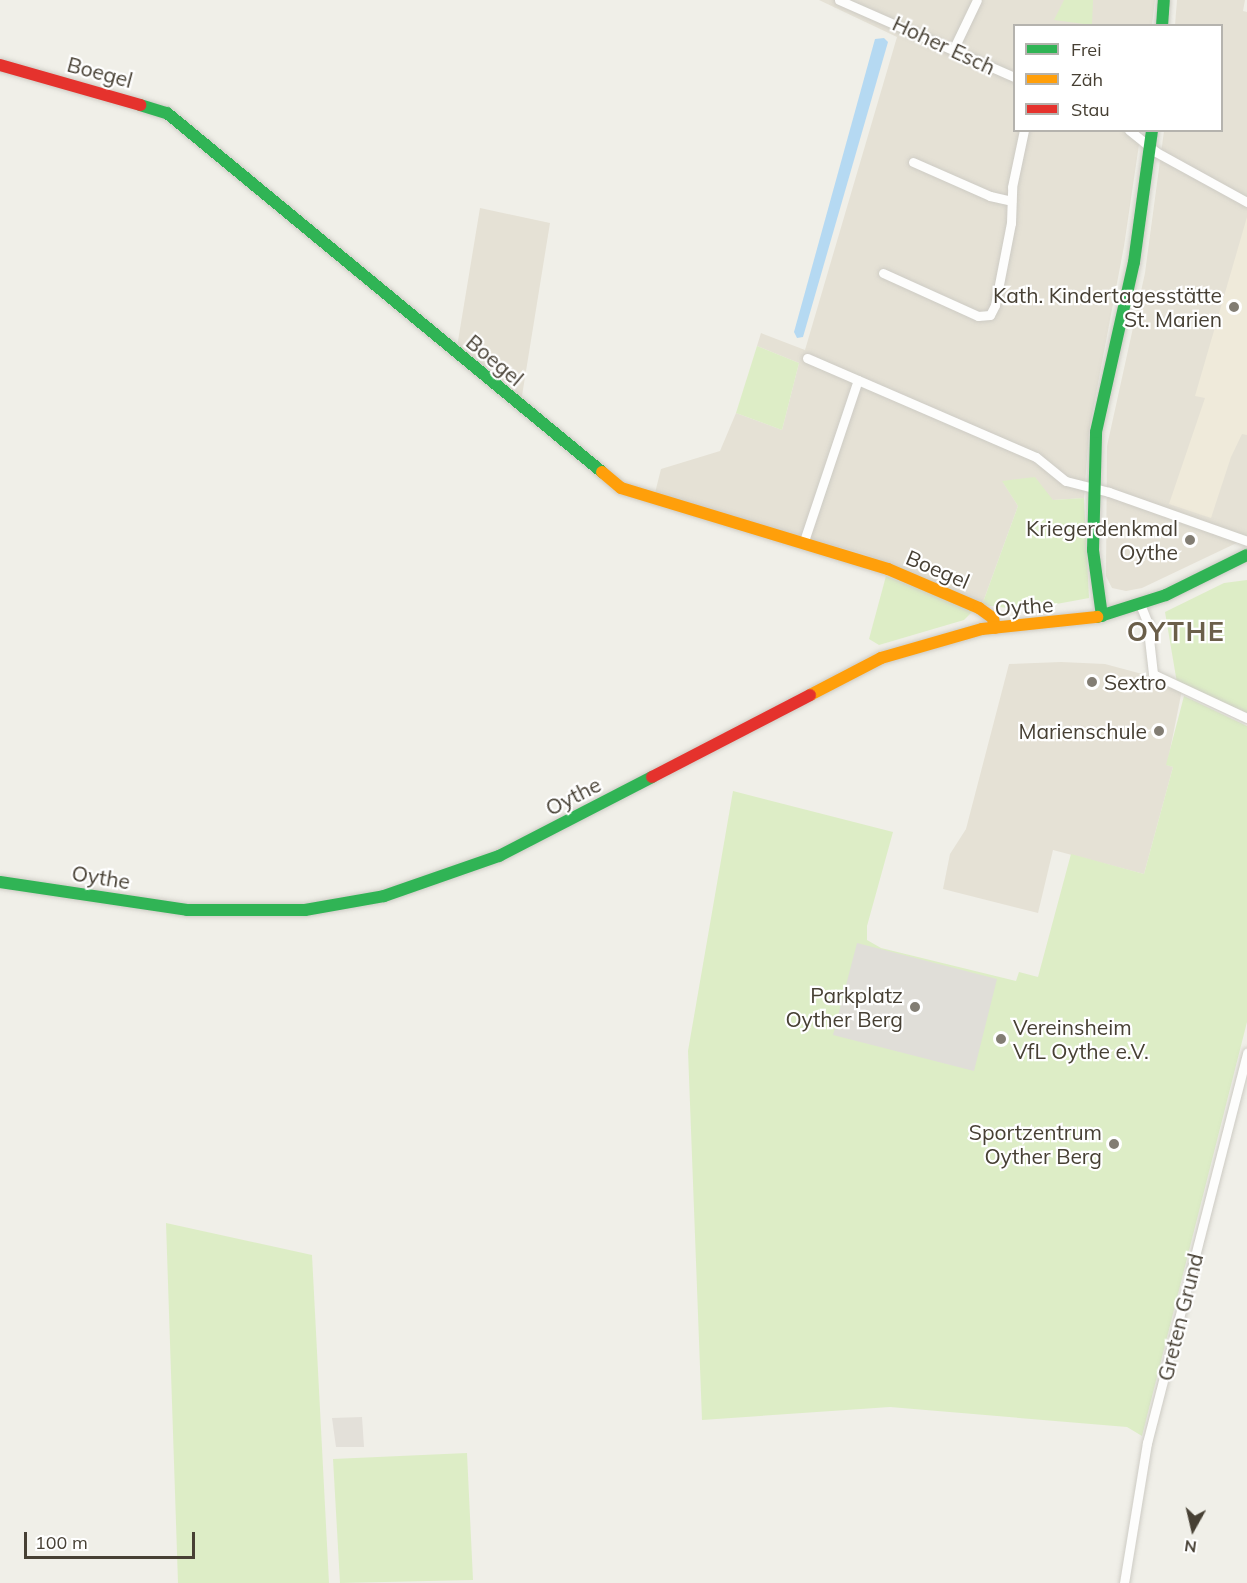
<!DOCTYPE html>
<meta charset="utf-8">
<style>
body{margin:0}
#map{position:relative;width:1247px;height:1583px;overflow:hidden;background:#f0efe8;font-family:Mulish,sans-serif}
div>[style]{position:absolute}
.residential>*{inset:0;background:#e5e1d5}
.industrial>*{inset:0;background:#e3e0d9}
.education>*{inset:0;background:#efeada}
.green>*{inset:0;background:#ddedc6}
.parking>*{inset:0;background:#e0ded8}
.water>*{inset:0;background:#b5d9f2}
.roads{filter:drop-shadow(0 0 2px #cdcbc4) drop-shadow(0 0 2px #cdcbc4)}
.street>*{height:9px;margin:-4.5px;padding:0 4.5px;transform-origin:4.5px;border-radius:4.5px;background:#fdfdfc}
.fast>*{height:12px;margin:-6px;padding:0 6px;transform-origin:6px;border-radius:6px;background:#30b455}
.slow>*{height:12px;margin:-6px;padding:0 6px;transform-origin:6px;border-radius:6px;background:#ff9f0a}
.jam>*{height:12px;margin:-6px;padding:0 6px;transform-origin:6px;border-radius:6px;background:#e5322d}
.dots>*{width:16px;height:16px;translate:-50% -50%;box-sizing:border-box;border:3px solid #fff;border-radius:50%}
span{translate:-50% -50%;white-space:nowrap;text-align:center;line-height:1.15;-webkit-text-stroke:4.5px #fff;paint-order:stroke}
.street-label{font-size:21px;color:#474034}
.poi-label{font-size:21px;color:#474034}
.right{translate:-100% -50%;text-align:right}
.left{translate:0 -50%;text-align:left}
.district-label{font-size:27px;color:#6b5f4a;font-weight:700;letter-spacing:1.5px}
.legend{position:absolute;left:1013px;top:24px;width:210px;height:108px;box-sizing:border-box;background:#fff;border:2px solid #b5b3ae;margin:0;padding:8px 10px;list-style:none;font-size:18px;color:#474034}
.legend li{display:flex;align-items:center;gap:12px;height:30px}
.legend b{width:30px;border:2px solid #b5b3ae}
.north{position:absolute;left:1163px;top:1499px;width:60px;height:60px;-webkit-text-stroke:4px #fff;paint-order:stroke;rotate:188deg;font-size:16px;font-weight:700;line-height:24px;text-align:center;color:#474034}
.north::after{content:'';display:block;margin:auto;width:21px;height:27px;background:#474034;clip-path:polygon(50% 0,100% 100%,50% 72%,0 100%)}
.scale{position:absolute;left:24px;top:1532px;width:171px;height:27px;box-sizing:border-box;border:3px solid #474034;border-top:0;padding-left:8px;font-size:18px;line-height:21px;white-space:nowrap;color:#474034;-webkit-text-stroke:4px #fff;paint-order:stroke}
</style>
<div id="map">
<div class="residential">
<i style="clip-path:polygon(819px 0,1155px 0,1152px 25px,1014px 26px,1014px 130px,1141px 131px,1124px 246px,1089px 431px,1084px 498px,1053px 500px,1003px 482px,1018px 506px,982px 605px,864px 554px,654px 497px,661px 469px,720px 451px,736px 413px,782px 430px,799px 363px,757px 346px,761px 333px,805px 350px,897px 37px)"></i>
<i style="clip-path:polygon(1177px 0,1245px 0,1243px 11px,1247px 12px,1247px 538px,1142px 588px,1126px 591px,1112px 588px,1106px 576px,1107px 446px,1145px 273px,1164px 131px,1222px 130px,1222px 26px,1175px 25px)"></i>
<i style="clip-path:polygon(480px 208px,550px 223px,521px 402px,457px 347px)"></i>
<i style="clip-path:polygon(1061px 662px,1105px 664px,1183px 685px,1167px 765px,1173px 767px,1144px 874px,1053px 850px,1038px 913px,943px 889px,950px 854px,966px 829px,1009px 664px)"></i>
</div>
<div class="industrial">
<i style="clip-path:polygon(362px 1417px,364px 1447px,336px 1447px,332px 1418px)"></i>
</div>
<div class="education">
<i style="clip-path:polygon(1247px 217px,1247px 435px,1242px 434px,1231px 457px,1211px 518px,1169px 504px,1205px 398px,1195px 396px)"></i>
</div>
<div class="green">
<i style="clip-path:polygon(1064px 0,1093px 0,1092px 25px,1054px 20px)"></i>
<i style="clip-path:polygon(757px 346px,799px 363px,782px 430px,736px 413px)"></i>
<i style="clip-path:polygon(1035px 477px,1053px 500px,1084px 498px,1089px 598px,1024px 610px,982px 605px,1018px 506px,1002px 481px)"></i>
<i style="clip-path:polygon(886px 576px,974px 610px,964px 620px,879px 645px,869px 639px)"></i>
<i style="clip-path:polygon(1247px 580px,1247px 713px,1177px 683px,1165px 612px,1224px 583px)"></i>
<i style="clip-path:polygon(1184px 696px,1247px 726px,1247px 1022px,1142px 1436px,1127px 1427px,890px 1407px,702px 1420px,688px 1051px,733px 791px,893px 832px,867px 926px,867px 940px,881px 948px,1016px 981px,1019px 972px,1038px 977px,1071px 854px,1144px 874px,1173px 767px,1166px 765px)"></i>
<i style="clip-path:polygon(166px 1223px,312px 1255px,329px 1583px,178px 1583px)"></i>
<i style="clip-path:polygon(467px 1453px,473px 1580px,340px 1583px,333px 1459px)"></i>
</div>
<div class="parking">
<i style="clip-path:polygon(857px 943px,997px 979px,974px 1071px,833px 1035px)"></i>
</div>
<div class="water">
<i style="clip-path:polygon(884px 38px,888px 42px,803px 337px,797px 338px,794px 332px,875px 39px)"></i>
</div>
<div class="roads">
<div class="street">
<i style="left:839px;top:0;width:191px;rotate:23.7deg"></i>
<i style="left:953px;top:50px;width:55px;rotate:-64.4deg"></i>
<i style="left:1129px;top:130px;width:35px;rotate:39deg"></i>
<i style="left:1156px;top:152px;width:104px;rotate:28.8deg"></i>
<i style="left:913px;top:162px;width:84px;rotate:23.8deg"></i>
<i style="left:990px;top:196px;width:22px;rotate:13deg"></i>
<i style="left:883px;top:273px;width:104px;rotate:24.4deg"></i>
<i style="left:978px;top:316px;width:12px;rotate:-5deg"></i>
<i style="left:990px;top:315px;width:11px;rotate:-63deg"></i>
<i style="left:995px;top:305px;width:84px;rotate:-79deg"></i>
<i style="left:1011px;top:223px;width:36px;rotate:-88deg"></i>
<i style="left:1012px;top:187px;width:58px;rotate:-78.1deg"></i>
<i style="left:807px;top:358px;width:249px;rotate:23.4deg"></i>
<i style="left:1036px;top:457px;width:38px;rotate:39deg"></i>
<i style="left:1066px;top:481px;width:44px;rotate:14.3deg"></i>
<i style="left:1109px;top:492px;width:146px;rotate:19.5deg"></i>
<i style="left:803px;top:544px;width:173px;rotate:-71.5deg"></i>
<i style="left:1140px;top:604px;width:18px;rotate:68deg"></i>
<i style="left:1147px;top:621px;width:53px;rotate:83.5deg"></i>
<i style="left:1153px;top:674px;width:104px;rotate:25.1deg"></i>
<i style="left:1124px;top:1583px;width:142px;rotate:-80.7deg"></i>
<i style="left:1147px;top:1443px;width:403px;rotate:-75.6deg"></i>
</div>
<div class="fast">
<i style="left:1162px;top:26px;width:26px;rotate:-86deg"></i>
<i style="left:140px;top:105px;width:28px;rotate:17deg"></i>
<i style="left:167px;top:113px;width:564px;rotate:39.53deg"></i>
<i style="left:1102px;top:616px;width:67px;rotate:-97.8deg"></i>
<i style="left:1093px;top:550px;width:118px;rotate:-88.5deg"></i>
<i style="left:1096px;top:432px;width:174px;rotate:-77.4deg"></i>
<i style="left:1134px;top:262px;width:133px;rotate:-82.2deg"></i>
<i style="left:1097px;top:617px;width:72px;rotate:-17.7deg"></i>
<i style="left:1166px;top:595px;width:90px;rotate:-26.3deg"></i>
<i style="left:0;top:882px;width:189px;rotate:8.5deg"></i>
<i style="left:187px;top:910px;width:118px"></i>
<i style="left:305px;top:910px;width:80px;rotate:-10deg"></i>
<i style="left:384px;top:896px;width:122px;rotate:-19.2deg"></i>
<i style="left:499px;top:856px;width:172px;rotate:-27.3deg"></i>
</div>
<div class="slow">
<i style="left:602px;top:472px;width:25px;rotate:40deg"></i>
<i style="left:621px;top:488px;width:279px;rotate:16.9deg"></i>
<i style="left:888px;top:569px;width:99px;rotate:23.2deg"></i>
<i style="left:979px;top:608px;width:17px;rotate:36deg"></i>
<i style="left:993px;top:618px;width:10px;rotate:79deg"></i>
<i style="left:810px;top:695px;width:80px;rotate:-27.5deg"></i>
<i style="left:881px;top:658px;width:105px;rotate:-16deg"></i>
<i style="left:982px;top:629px;width:116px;rotate:-6deg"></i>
</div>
<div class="jam">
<i style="left:0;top:65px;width:146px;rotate:15.9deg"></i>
<i style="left:652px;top:777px;width:178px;rotate:-27.4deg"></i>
</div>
</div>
<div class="dots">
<i style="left:1234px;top:307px;background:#827d73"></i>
<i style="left:1190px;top:540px;background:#827d73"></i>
<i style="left:1092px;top:682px;background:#827d73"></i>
<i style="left:1159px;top:731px;background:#827d73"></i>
<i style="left:915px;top:1007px;background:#827d73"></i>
<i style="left:1001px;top:1039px;background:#827d73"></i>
<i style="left:1114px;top:1144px;background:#827d73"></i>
</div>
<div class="street-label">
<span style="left:944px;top:45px;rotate:25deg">Hoher Esch</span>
<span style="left:100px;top:72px;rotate:15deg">Boegel</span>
<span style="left:495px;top:360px;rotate:40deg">Boegel</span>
<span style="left:938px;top:569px;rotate:23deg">Boegel</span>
<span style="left:1024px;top:606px;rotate:-4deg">Oythe</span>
<span style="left:573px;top:796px;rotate:-27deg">Oythe</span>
<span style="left:101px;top:877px;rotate:9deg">Oythe</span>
<span style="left:1180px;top:1317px;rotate:-76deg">Greten Grund</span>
</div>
<div class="poi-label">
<span class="right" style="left:1222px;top:307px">Kath. Kindertagesstätte<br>St. Marien</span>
<span class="right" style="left:1178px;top:540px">Kriegerdenkmal<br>Oythe</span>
<span class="left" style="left:1104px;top:682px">Sextro</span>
<span class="right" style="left:1147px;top:731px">Marienschule</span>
<span class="right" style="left:903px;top:1007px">Parkplatz<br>Oyther Berg</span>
<span class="left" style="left:1013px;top:1039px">Vereinsheim<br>VfL Oythe e.V.</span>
<span class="right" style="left:1102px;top:1144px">Sportzentrum<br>Oyther Berg</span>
</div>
<div class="district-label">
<span style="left:1176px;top:632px">OYTHE</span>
</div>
<ul class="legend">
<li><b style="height:8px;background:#30b455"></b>Frei</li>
<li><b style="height:8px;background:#ff9f0a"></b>Zäh</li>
<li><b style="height:8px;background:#e5322d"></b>Stau</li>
</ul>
<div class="north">N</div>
<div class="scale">100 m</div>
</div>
